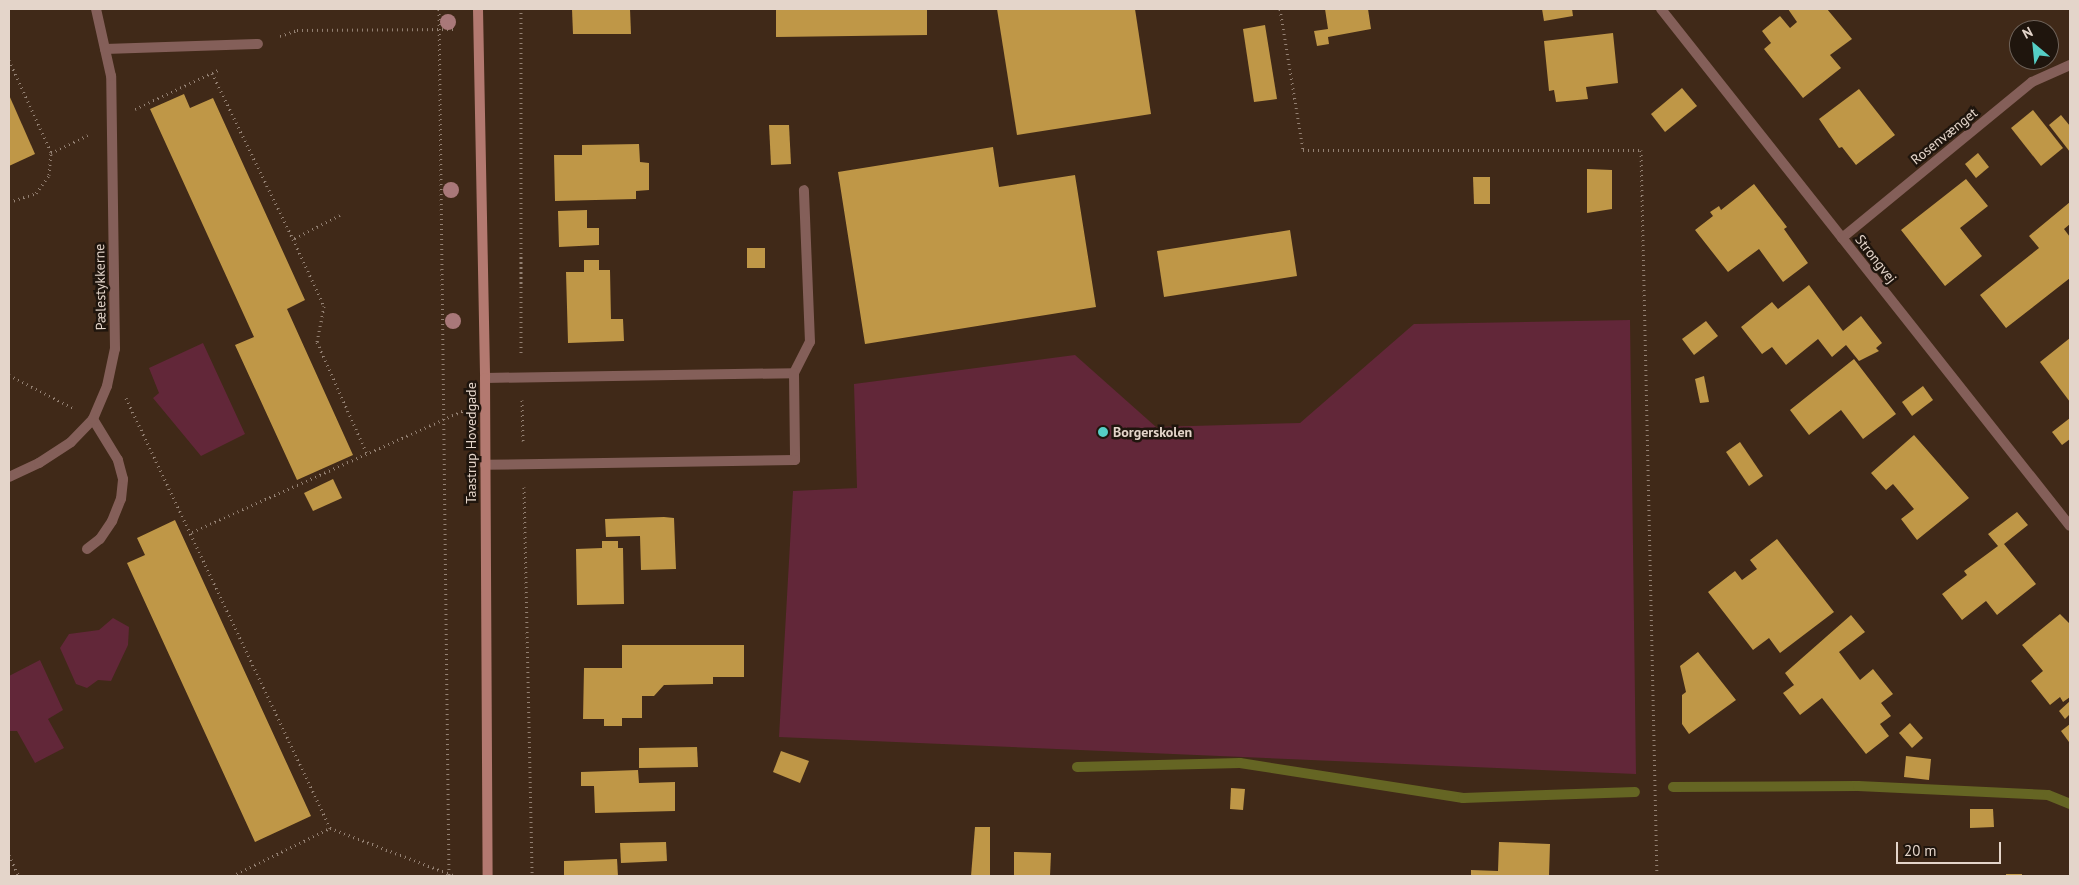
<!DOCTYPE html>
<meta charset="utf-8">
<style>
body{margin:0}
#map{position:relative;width:2079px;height:885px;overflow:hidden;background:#402918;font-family:"PT Sans",sans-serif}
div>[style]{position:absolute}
.green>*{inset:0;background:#622739}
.stream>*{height:10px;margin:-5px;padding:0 5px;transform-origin:5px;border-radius:5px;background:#656523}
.building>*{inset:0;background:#bf9747}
.path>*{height:3px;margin-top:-1.5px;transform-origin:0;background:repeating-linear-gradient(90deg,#938072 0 1px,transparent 0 5px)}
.lane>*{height:10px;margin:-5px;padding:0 5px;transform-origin:5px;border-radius:5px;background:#845f59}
.street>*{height:10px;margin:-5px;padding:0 5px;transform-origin:5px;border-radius:5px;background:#845f59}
.secondary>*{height:10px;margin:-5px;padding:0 5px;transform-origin:5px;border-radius:5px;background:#b37970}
.trees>*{width:16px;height:16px;margin:-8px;border-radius:50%;background:#a97879}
.dots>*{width:14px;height:14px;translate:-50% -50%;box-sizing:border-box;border:2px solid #1f150d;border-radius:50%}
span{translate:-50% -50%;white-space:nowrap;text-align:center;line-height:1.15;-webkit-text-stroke:5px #1f150d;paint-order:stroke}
.street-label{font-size:14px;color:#e4d5ca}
.poi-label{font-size:14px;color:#e4d5ca;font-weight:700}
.left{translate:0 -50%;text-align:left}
.frame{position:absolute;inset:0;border:10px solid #e4d5ca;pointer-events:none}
.north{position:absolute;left:2009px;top:20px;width:50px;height:50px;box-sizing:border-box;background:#1f150d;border:1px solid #6e6259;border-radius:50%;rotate:332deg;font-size:14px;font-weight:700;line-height:20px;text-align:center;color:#e4d5ca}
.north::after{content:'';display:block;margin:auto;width:18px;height:22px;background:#55cec5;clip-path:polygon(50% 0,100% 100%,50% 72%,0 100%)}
.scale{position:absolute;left:1896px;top:842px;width:105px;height:22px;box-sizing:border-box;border:2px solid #e4d5ca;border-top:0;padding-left:6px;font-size:15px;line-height:18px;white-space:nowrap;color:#e4d5ca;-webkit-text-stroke:4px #1f150d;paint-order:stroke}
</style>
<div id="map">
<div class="green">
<i style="clip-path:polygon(1630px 320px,1636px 774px,779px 737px,793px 491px,857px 488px,854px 384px,1075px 355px,1156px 427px,1300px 423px,1414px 324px)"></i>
<i style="clip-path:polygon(203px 343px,245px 434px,201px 456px,153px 398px,159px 393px,149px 368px)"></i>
<i style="clip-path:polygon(113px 618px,129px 627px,128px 645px,111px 681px,98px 680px,87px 688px,76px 684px,60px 648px,69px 634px,99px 630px)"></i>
<i style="clip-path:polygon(40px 660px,63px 710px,48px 719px,64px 748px,35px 763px,17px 731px,9px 731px,9px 676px)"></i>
</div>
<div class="stream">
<i style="left:1077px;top:767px;width:163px;rotate:-1.4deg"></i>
<i style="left:1240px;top:763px;width:226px;rotate:8.9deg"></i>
<i style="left:1463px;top:798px;width:172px;rotate:-2deg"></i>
<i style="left:1673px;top:787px;width:185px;rotate:-0.3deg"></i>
<i style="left:1858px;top:786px;width:190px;rotate:2.7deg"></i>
<i style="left:2048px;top:795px;width:24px;rotate:22deg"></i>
</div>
<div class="building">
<i style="clip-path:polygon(572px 9px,630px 9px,631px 34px,573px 34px)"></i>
<i style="clip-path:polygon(776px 9px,927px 9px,927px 35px,776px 37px)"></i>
<i style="clip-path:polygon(997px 9px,1135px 9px,1151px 114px,1017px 135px)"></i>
<i style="clip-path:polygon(1325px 9px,1368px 9px,1371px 29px,1328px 37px,1329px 44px,1317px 46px,1314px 31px,1328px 29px)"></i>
<i style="clip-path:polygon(1542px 9px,1572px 9px,1573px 16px,1544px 21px)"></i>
<i style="clip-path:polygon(1788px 9px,1827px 9px,1852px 39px,1830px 55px,1841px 68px,1803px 98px,1764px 49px,1771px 43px,1762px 31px,1780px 16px,1790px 28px,1797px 22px)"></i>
<i style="clip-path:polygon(1265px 25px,1277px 99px,1254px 102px,1243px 29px)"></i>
<i style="clip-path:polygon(1613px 33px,1618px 83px,1586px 87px,1588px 99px,1556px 102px,1554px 90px,1549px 91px,1544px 41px)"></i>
<i style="clip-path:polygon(1682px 88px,1697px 106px,1665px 132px,1651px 114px)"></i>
<i style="clip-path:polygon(1859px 89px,1895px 135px,1856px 165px,1842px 147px,1839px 148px,1819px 119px)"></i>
<i style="clip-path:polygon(184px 94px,190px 108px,213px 98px,305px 300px,287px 309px,353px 455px,297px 480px,235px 345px,254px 337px,150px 109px)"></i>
<i style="clip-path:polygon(9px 95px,35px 154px,9px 166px)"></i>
<i style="clip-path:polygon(2033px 110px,2063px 148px,2041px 166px,2011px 128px)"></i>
<i style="clip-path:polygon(2061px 115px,2070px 126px,2070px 152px,2049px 125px)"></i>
<i style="clip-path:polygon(769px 125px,789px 125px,791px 164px,771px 165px)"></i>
<i style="clip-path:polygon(639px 144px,640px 162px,649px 163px,649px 190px,636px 191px,636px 199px,555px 201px,554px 155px,582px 155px,582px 145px)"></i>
<i style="clip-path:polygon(993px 147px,999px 187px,1075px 175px,1096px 307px,865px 344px,838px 172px)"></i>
<i style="clip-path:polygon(1978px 153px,1989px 167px,1976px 178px,1965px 164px)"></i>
<i style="clip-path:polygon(1587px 169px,1612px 170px,1612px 209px,1587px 213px)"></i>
<i style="clip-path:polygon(1473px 177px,1490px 177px,1490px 204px,1474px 204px)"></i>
<i style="clip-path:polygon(1966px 179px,1988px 206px,1960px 228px,1982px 256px,1945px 286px,1901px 230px)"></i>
<i style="clip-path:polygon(1754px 184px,1787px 227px,1784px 229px,1808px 263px,1783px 282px,1759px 249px,1728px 272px,1695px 230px,1713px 216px,1710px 212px,1719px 206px,1721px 210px)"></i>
<i style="clip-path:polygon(2070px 202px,2070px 224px,2064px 229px,2070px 237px,2070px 278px,2006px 328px,1980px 295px,2039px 248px,2029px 236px)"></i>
<i style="clip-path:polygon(587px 210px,587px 228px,599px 228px,599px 245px,559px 247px,558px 211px)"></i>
<i style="clip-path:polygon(1290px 230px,1297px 276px,1164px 297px,1157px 251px)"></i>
<i style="clip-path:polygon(747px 248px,765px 248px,765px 268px,747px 268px)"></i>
<i style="clip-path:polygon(584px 260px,599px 260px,599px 270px,610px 270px,611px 319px,623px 319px,624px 341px,568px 343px,566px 272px,584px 272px)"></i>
<i style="clip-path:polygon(1809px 285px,1843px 331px,1861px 316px,1882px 343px,1876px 348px,1879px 351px,1859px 361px,1846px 345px,1832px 357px,1818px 339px,1786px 365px,1772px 347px,1762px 354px,1741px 327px,1772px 302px,1778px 309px)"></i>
<i style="clip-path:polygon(1706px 321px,1718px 336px,1694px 355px,1682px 339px)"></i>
<i style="clip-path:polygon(2070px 338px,2070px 402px,2040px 362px)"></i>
<i style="clip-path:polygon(1854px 359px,1896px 414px,1863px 439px,1841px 410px,1809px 435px,1790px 410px)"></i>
<i style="clip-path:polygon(1704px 376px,1709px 402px,1700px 403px,1695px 379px)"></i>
<i style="clip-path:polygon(1923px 386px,1933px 400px,1912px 416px,1902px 402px)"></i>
<i style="clip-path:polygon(2070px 418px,2070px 439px,2062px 445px,2052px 432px)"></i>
<i style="clip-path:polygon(1914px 435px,1969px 498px,1917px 540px,1901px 519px,1914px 509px,1893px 484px,1886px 490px,1871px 473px)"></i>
<i style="clip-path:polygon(1740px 442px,1763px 476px,1749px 486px,1726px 452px)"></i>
<i style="clip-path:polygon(333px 479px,342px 498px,313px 511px,304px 493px)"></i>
<i style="clip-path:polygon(2017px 512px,2028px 525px,2004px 544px,2036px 584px,1997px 615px,1986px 601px,1962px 620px,1942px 594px,1967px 575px,1964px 571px,1998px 546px,1988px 534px)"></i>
<i style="clip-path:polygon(664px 517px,674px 518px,676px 569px,641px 570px,640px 536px,606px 537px,605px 519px)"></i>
<i style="clip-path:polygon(175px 520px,311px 816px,255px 842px,127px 563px,145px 555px,137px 538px)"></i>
<i style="clip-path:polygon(1777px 539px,1834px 612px,1780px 653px,1769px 638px,1753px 650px,1708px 592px,1735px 571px,1742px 580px,1757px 569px,1750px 560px)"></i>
<i style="clip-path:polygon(602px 541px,618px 541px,618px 548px,623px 548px,624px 604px,577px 605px,576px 549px,602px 548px)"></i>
<i style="clip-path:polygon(2060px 614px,2070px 624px,2070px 697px,2063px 702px,2060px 697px,2050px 705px,2031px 681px,2043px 671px,2022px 645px)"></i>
<i style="clip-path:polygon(1851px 615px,1865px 632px,1839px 652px,1860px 680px,1873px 669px,1893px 694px,1881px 703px,1891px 716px,1880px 724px,1889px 736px,1866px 754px,1822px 698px,1800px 715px,1783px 693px,1794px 685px,1785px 673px)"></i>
<i style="clip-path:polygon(622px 645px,744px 645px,744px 677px,713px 677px,713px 684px,664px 685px,654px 696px,642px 696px,642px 718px,622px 718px,622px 726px,604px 726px,604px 719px,583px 719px,584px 668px,622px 668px)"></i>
<i style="clip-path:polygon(1698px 652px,1736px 700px,1689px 734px,1682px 724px,1682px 695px,1686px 692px,1680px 666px)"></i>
<i style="clip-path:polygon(2070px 701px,2070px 718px,2069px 715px,2065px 719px,2059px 711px)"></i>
<i style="clip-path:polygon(1910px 723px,1923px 738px,1912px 748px,1899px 733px)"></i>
<i style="clip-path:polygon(2070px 724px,2070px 741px,2069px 742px,2061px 731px)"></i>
<i style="clip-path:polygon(697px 747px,698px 767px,639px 768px,639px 748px)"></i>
<i style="clip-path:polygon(781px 751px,809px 761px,800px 783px,773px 772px)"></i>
<i style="clip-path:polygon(1906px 756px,1931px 759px,1929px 780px,1904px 777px)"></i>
<i style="clip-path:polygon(638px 770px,639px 783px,675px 782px,675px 811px,595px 813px,594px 786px,581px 786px,581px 772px)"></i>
<i style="clip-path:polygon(1231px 788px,1245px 789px,1243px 810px,1230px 809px)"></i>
<i style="clip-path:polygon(1970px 809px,1993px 809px,1994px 827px,1970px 828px)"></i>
<i style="clip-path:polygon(975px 827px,990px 827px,990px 876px,971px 876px)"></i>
<i style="clip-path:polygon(666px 842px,667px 861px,621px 863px,620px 843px)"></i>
<i style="clip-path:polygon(1499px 842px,1550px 844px,1549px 876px,1471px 876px,1471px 870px,1498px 871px)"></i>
<i style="clip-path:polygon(1014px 852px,1051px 853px,1050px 876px,1014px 876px)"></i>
<i style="clip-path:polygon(617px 859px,618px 876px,564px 876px,564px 861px)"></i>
<i style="clip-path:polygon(2006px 874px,2022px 874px,2022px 876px,2006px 876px)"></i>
</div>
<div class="path">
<i style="left:439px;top:9px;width:867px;rotate:89.34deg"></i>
<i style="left:1280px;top:9px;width:143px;rotate:80.7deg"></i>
<i style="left:1303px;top:150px;width:338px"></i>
<i style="left:1641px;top:150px;width:726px;rotate:88.74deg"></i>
<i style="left:280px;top:36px;width:18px;rotate:-19deg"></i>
<i style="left:297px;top:30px;width:158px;rotate:-0.4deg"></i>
<i style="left:9px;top:60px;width:101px;rotate:65.5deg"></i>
<i style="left:212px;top:73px;width:185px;rotate:64deg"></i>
<i style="left:135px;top:109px;width:92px;rotate:-25.2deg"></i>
<i style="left:9px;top:202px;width:28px;rotate:-18deg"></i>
<i style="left:36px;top:193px;width:22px;rotate:-54deg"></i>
<i style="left:49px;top:175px;width:22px;rotate:-85deg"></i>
<i style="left:51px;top:153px;width:41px;rotate:-25.9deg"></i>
<i style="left:340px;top:215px;width:53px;rotate:152.9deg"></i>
<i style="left:293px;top:239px;width:74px;rotate:65.2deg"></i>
<i style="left:324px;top:306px;width:37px;rotate:101deg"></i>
<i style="left:317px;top:342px;width:123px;rotate:65.9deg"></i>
<i style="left:521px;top:353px;width:344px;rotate:-90deg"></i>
<i style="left:9px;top:375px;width:72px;rotate:27.3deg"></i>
<i style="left:126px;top:398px;width:476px;rotate:64.6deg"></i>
<i style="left:522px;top:400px;width:41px;rotate:88.6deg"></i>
<i style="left:524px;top:487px;width:389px;rotate:88.8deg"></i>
<i style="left:192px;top:532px;width:297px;rotate:-24.1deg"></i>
<i style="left:9px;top:855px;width:23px;rotate:65deg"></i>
<i style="left:232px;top:876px;width:109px;rotate:-26.1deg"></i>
<i style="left:330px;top:828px;width:134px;rotate:21deg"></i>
</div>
<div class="lane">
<i style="left:794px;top:373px;width:35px;rotate:-63deg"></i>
<i style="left:810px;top:342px;width:152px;rotate:-92.3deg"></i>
<i style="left:485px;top:378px;width:309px;rotate:-0.9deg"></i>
<i style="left:794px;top:373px;width:87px;rotate:89.3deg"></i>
<i style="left:795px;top:460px;width:310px;rotate:179.1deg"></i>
<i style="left:87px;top:549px;width:16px;rotate:-38deg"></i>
<i style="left:100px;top:539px;width:22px;rotate:-56deg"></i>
<i style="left:112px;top:521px;width:24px;rotate:-68deg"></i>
<i style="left:121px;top:499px;width:20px;rotate:-84deg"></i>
<i style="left:123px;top:479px;width:20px;rotate:-105deg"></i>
<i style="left:118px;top:460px;width:48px;rotate:-121.4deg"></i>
</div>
<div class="street">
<i style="left:1661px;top:9px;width:659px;rotate:51.65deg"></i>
<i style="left:105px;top:49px;width:153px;rotate:-1.9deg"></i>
<i style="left:1842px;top:238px;width:246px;rotate:-39.4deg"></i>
<i style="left:2032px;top:82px;width:42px;rotate:-24.1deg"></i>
<i style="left:9px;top:477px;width:33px;rotate:-25deg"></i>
<i style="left:39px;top:463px;width:38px;rotate:-33deg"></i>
<i style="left:71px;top:442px;width:32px;rotate:-46deg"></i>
<i style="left:93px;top:419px;width:36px;rotate:-67deg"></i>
<i style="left:107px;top:386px;width:38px;rotate:-78deg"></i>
<i style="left:115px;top:349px;width:273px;rotate:-90.8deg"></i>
<i style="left:111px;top:76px;width:69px;rotate:-102.6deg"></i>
</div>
<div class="secondary">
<i style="left:478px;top:9px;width:369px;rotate:88.9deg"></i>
<i style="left:485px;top:378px;width:498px;rotate:89.7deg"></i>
</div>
<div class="trees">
<i style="left:448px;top:22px"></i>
<i style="left:451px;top:190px"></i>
<i style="left:453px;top:321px"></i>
</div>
<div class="dots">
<i style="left:1103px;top:432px;background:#55cec5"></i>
</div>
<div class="street-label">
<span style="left:1944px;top:136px;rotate:-39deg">Rosenvænget</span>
<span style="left:1876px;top:259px;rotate:52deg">Strongvej</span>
<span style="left:100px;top:287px;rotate:-91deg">Pælestykkerne</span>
<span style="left:471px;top:443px;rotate:-90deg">Taastrup Hovedgade</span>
</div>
<div class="poi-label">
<span class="left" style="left:1113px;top:432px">Borgerskolen</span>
</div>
<div class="frame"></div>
<div class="north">N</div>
<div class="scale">20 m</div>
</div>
